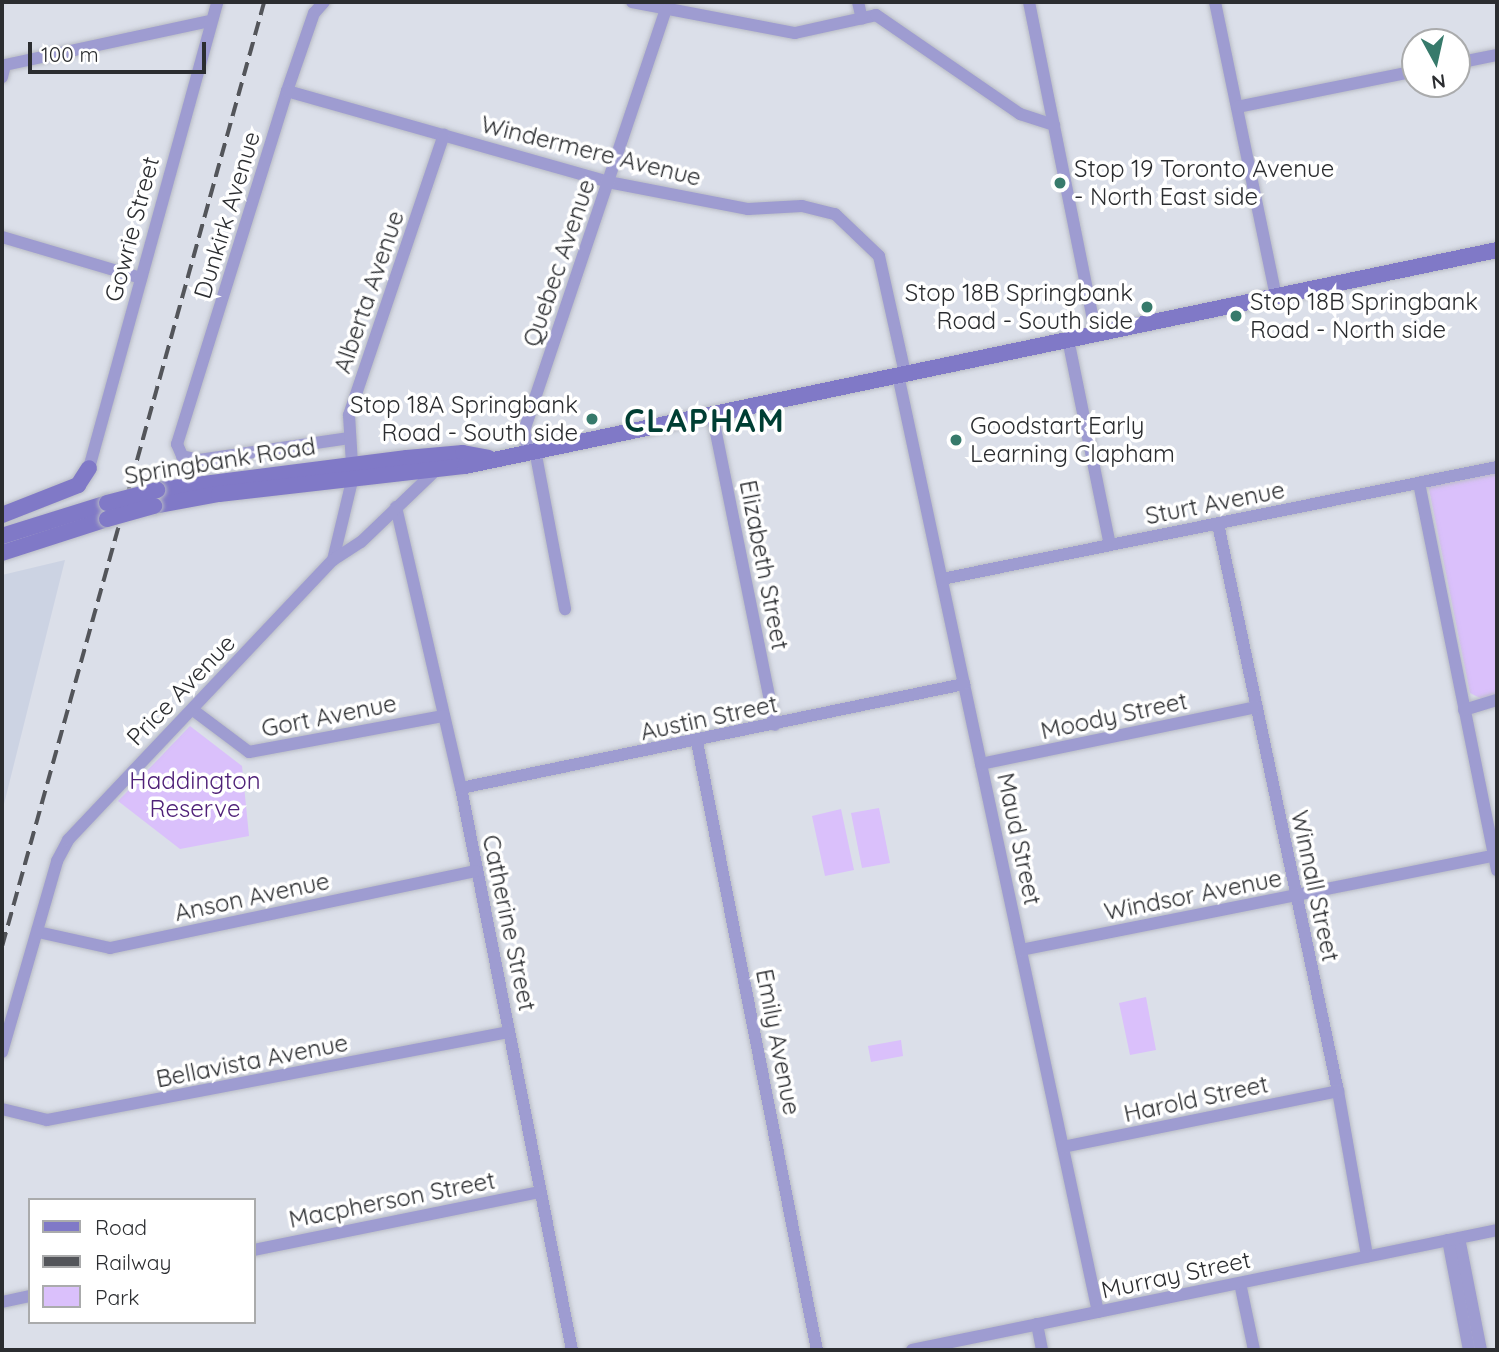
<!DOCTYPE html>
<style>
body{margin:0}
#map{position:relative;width:1499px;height:1352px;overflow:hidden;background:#dbdfe9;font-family:Quicksand,sans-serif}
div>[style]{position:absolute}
.built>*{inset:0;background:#ccd3e3}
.green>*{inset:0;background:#dac0fb}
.roads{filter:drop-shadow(0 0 2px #b8bbc4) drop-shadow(0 0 2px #b8bbc4)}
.street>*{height:12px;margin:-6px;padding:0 6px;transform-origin:6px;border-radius:6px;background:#9e9cd1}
.secondary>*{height:16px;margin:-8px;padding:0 8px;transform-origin:8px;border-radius:8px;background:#8079c7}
.rail>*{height:3.5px;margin-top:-1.75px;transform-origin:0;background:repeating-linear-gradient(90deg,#53555a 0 14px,transparent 0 21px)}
.bridges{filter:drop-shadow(0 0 2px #b8bbc4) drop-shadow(0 0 2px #b8bbc4)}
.secondary-bridge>*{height:16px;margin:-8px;padding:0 8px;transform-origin:8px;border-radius:8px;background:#8079c7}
.dots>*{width:19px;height:19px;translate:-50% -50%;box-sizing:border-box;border:4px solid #fff;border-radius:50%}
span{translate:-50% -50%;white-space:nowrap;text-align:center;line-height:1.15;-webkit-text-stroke:7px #fff;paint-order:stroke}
.street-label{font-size:24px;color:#2b2d30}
.poi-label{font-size:24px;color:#2b2d30}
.left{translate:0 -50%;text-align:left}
.right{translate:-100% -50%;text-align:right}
.park-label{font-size:24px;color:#4f2178}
.district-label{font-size:32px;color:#003e33;font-weight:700;letter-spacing:2px}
.frame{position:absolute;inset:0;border:4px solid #2b2d30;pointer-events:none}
.legend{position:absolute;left:28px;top:1198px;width:228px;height:126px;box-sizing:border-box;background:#fff;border:2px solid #aaabac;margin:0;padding:9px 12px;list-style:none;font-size:21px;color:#2b2d30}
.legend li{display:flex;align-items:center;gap:14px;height:35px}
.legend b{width:35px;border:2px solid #aaabac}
.north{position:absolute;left:1401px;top:28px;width:70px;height:70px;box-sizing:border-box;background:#fff;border:2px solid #aaabac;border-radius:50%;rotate:172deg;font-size:19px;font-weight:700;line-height:28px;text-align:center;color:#2b2d30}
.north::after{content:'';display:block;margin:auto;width:24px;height:32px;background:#377a6b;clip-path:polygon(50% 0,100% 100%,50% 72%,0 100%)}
.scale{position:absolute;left:28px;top:42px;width:178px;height:32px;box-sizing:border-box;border:4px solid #2b2d30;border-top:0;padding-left:9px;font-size:21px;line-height:24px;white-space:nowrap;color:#2b2d30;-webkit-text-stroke:5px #fff;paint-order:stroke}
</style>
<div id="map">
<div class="built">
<i style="clip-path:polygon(65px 560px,3px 808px,2px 811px,2px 575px)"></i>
</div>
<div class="green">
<i style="clip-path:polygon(1497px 470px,1497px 695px,1482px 699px,1470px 693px,1428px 484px)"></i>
<i style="clip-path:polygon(190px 726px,242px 766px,249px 836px,180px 849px,118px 801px)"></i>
<i style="clip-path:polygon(879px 808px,890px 863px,862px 868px,851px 813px)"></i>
<i style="clip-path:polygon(841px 809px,854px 870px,825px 876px,812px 816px)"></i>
<i style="clip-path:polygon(1146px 997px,1156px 1050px,1130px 1055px,1119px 1003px)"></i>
<i style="clip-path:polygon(901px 1040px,903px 1056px,871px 1062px,868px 1046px)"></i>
</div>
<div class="roads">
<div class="street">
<i style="left:324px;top:2px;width:15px;rotate:132deg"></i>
<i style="left:314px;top:13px;width:83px;rotate:109.1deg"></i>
<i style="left:287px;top:91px;width:370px;rotate:107.3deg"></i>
<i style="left:177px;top:444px;width:13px;rotate:67deg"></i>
<i style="left:182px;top:456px;width:17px;rotate:13deg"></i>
<i style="left:199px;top:460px;width:152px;rotate:-8.3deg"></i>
<i style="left:632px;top:2px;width:166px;rotate:10.8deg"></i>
<i style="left:795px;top:33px;width:83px;rotate:-12.5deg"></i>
<i style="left:876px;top:15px;width:175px;rotate:34.5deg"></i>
<i style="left:1020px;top:114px;width:36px;rotate:18deg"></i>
<i style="left:858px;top:2px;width:17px;rotate:77deg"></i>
<i style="left:1029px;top:2px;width:339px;rotate:78.6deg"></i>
<i style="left:1215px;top:2px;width:301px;rotate:78.3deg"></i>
<i style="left:1457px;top:63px;width:41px;rotate:-11.3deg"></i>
<i style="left:2px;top:77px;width:12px;rotate:-76deg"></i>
<i style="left:5px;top:65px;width:210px;rotate:-12.1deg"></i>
<i style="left:287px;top:91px;width:334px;rotate:15.8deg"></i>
<i style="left:608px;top:182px;width:143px;rotate:10.9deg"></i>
<i style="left:748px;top:209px;width:54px;rotate:-3.2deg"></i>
<i style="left:802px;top:206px;width:34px;rotate:14deg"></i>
<i style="left:835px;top:214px;width:61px;rotate:43.7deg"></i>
<i style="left:879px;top:256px;width:120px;rotate:77.5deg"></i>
<i style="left:1237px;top:107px;width:182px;rotate:-11.4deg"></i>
<i style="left:2px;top:237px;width:145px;rotate:16.4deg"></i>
<i style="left:1068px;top:339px;width:210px;rotate:78.5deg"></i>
<i style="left:898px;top:375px;width:958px;rotate:77.95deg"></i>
<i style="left:712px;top:413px;width:318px;rotate:78.6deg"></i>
<i style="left:535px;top:450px;width:162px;rotate:79.3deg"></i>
<i style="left:528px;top:451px;width:20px;rotate:-101deg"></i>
<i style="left:524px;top:431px;width:444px;rotate:-71.4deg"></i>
<i style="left:352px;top:464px;width:49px;rotate:-93.5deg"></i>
<i style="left:349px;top:415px;width:296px;rotate:-71.3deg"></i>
<i style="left:89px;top:468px;width:483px;rotate:-74.6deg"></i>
<i style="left:1419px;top:483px;width:395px;rotate:78.6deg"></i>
<i style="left:396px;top:507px;width:288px;rotate:77deg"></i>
<i style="left:461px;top:788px;width:573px;rotate:78.83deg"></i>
<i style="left:1218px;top:524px;width:580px;rotate:78.05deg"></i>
<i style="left:1338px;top:1091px;width:168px;rotate:80deg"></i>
<i style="left:333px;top:560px;width:81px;rotate:-76.5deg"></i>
<i style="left:942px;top:579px;width:566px;rotate:-11.41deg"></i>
<i style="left:193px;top:710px;width:70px;rotate:36.9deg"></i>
<i style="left:249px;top:752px;width:198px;rotate:-10.5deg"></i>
<i style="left:1464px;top:710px;width:34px;rotate:-17deg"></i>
<i style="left:697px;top:742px;width:620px;rotate:78.84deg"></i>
<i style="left:981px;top:764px;width:281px;rotate:-11.7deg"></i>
<i style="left:461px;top:788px;width:514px;rotate:-11.68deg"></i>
<i style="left:38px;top:932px;width:74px;rotate:12.5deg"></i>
<i style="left:110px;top:948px;width:373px;rotate:-11.9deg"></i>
<i style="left:1021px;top:950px;width:485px;rotate:-11.3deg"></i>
<i style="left:2px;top:1052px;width:199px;rotate:-73.9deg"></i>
<i style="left:57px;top:861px;width:24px;rotate:-62deg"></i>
<i style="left:68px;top:840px;width:386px;rotate:-46.6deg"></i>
<i style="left:333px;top:560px;width:33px;rotate:-33deg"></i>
<i style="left:361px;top:542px;width:103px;rotate:-43.8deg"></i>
<i style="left:2px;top:1109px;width:46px;rotate:13.7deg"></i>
<i style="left:47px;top:1120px;width:470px;rotate:-10.8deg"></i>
<i style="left:1063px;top:1147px;width:281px;rotate:-11.5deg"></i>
<i style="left:1459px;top:1238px;width:114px;rotate:78.9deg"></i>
<i style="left:1448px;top:1240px;width:112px;rotate:79.2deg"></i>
<i style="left:254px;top:1250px;width:291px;rotate:-11.5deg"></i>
<i style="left:1240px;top:1283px;width:68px;rotate:78.2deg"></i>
<i style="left:2px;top:1302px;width:29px;rotate:-12deg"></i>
<i style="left:1037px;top:1324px;width:26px;rotate:79deg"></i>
<i style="left:912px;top:1350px;width:597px;rotate:-11.59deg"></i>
</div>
<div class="secondary">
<i style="left:157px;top:490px;width:252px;rotate:-7.3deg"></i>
<i style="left:407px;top:458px;width:56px;rotate:-5.1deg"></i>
<i style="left:463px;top:453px;width:26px;rotate:11deg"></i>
<i style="left:154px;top:506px;width:66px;rotate:-10.5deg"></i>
<i style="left:219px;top:494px;width:248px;rotate:-6.5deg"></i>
<i style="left:465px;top:466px;width:1054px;rotate:-11.82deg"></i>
<i style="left:2px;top:515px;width:82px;rotate:-21.5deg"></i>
<i style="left:78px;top:485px;width:20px;rotate:-57deg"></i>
<i style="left:2px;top:536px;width:110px;rotate:-17.4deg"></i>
<i style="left:2px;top:553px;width:110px;rotate:-17.9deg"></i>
</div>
</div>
<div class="rail">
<i style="left:2px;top:946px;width:980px;rotate:-74.49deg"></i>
</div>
<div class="bridges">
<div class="secondary-bridge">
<i style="left:107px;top:503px;width:52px;rotate:-14.6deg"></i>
<i style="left:107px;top:519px;width:49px;rotate:-15.5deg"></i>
</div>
</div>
<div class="dots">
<i style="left:1060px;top:183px;background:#377a6b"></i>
<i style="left:1147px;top:307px;background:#377a6b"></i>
<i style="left:1236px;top:316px;background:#377a6b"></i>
<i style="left:592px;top:419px;background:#377a6b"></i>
<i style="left:956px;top:440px;background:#377a6b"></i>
</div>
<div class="street-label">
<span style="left:591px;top:151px;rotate:14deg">Windermere Avenue</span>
<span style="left:227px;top:215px;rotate:-73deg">Dunkirk Avenue</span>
<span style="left:132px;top:229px;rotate:-75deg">Gowrie Street</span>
<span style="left:559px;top:263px;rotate:-71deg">Quebec Avenue</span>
<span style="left:369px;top:292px;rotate:-71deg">Alberta Avenue</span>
<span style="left:220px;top:461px;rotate:-9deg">Springbank Road</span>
<span style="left:1215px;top:503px;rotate:-11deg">Sturt Avenue</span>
<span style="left:764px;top:565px;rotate:79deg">Elizabeth Street</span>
<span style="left:181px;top:690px;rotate:-46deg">Price Avenue</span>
<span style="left:329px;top:716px;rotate:-11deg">Gort Avenue</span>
<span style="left:1114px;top:716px;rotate:-12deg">Moody Street</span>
<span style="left:709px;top:718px;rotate:-12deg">Austin Street</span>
<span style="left:1019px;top:839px;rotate:78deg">Maud Street</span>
<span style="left:1315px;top:886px;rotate:78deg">Winnall Street</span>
<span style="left:1193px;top:895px;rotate:-11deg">Windsor Avenue</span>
<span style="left:252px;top:897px;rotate:-12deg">Anson Avenue</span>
<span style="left:509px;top:923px;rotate:78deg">Catherine Street</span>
<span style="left:778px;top:1042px;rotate:79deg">Emily Avenue</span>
<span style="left:252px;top:1061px;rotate:-11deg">Bellavista Avenue</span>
<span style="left:1196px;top:1099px;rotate:-12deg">Harold Street</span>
<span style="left:392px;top:1200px;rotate:-11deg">Macpherson Street</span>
<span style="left:1176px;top:1275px;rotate:-12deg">Murray Street</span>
</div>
<div class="poi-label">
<span class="left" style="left:1074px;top:183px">Stop 19 Toronto Avenue<br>- North East side</span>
<span class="right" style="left:1133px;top:307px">Stop 18B Springbank<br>Road - South side</span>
<span class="left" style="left:1250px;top:316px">Stop 18B Springbank<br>Road - North side</span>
<span class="right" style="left:578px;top:419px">Stop 18A Springbank<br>Road - South side</span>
<span class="left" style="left:970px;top:440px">Goodstart Early<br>Learning Clapham</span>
</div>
<div class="park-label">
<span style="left:195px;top:795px">Haddington<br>Reserve</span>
</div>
<div class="district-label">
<span style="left:705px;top:420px">CLAPHAM</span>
</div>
<div class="frame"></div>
<ul class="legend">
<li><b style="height:9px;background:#8079c7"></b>Road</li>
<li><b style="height:9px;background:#53555a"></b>Railway</li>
<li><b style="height:19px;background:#dac0fb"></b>Park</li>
</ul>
<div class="north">N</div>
<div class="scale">100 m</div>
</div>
